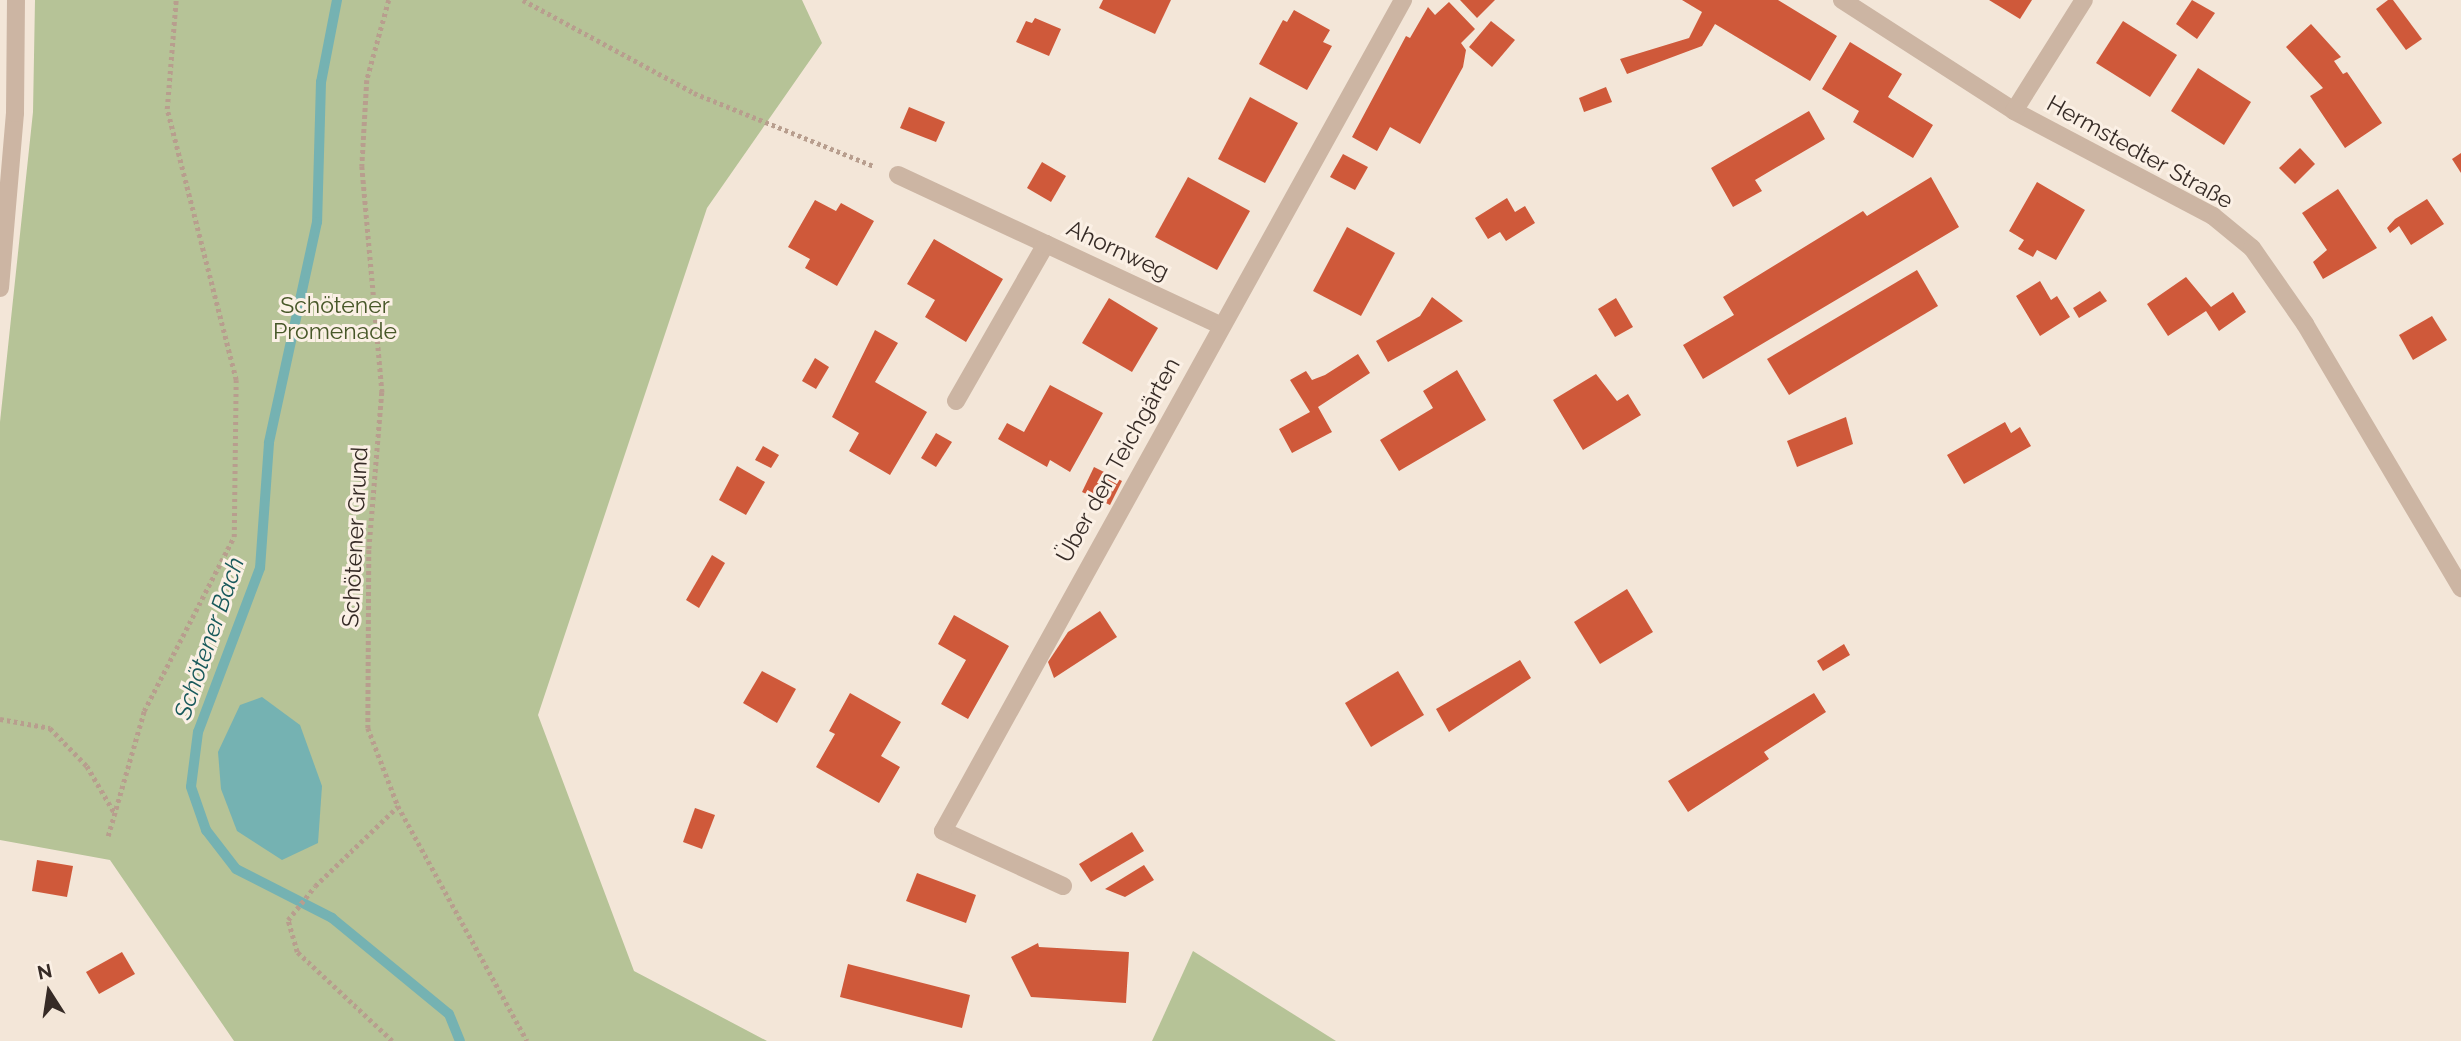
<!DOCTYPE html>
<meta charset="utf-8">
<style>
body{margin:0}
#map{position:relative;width:2461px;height:1041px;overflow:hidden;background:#f3e6d8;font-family:Raleway,sans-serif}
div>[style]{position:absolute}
.green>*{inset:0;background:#b6c397}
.water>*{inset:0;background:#75b2b2}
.stream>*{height:10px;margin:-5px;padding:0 5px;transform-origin:5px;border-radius:5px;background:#75b2b2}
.building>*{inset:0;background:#cf593a}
.path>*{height:4.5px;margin-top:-2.25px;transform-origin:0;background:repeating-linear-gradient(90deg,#b89e8e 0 3.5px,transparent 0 7px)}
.minor>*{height:18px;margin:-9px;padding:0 9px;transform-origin:9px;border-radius:9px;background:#ccb5a3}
span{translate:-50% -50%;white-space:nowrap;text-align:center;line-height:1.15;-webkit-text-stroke:6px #fbf0e5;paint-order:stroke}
.street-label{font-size:23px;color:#362b26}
.park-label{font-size:23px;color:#475728}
.water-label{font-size:24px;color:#18595b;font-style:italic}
.north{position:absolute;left:14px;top:957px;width:70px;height:70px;-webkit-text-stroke:5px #fbf0e5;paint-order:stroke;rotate:348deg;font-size:19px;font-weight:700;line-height:28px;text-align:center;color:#362b26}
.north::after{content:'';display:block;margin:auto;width:24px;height:32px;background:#362b26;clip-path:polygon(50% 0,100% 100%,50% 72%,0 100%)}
</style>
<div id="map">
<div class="green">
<i style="clip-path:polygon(35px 0,802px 0,822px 43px,707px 208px,538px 715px,634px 971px,767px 1041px,234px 1041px,110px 860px,0 840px,0 422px,33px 112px)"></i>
<i style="clip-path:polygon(1193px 951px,1336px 1041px,1152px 1041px)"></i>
</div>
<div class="water">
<i style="clip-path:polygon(262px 697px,300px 725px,322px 786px,318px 843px,282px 860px,237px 831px,221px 789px,218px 752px,240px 705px)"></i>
</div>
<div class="stream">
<i style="left:337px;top:0;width:84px;rotate:101deg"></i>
<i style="left:321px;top:82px;width:140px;rotate:91.6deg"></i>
<i style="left:317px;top:222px;width:226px;rotate:102.3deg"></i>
<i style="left:269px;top:443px;width:125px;rotate:94.1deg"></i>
<i style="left:260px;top:568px;width:175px;rotate:110.7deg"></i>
<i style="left:198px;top:732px;width:55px;rotate:97.3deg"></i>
<i style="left:191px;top:787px;width:46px;rotate:70.8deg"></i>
<i style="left:206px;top:830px;width:49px;rotate:52.4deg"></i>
<i style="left:236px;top:869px;width:108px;rotate:27deg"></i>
<i style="left:332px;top:918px;width:151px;rotate:39.4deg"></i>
<i style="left:449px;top:1014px;width:29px;rotate:68deg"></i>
</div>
<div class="building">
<i style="clip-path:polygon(1103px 0,1171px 0,1155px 34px,1099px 8px)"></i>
<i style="clip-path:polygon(1460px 0,1495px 0,1477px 18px)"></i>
<i style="clip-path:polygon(1682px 0,1778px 0,1837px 36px,1810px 81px,1715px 24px,1702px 46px,1627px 74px,1620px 59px,1689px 38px,1702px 12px)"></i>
<i style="clip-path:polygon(1989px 0,2032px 0,2020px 19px)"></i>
<i style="clip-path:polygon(2192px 0,2215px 13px,2197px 39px,2176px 24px)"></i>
<i style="clip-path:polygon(2388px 0,2393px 0,2422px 39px,2406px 50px,2376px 9px)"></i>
<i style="clip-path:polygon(1449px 2px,1475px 29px,1461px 43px,1466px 50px,1463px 67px,1420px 144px,1390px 127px,1377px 151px,1352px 137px,1406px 36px,1410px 38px,1428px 7px,1435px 15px)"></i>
<i style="clip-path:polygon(1294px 10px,1330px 30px,1323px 42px,1332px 46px,1307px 90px,1259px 64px,1283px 20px,1287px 22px)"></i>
<i style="clip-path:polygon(1035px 18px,1061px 29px,1049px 56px,1016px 42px,1026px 21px,1032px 23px)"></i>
<i style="clip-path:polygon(1491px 21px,1515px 40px,1492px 67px,1469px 47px)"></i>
<i style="clip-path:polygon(2123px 21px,2177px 55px,2150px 97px,2096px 63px)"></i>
<i style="clip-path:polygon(2311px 24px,2341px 57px,2334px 61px,2343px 74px,2347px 72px,2382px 123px,2345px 148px,2310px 96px,2323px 88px,2286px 47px)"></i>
<i style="clip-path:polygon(1850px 42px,1902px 74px,1888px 97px,1933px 125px,1913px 158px,1853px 122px,1859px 111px,1822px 89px)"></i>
<i style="clip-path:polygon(2198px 68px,2251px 102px,2224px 145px,2171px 111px)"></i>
<i style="clip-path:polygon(1606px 87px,1612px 102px,1584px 112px,1579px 98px)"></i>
<i style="clip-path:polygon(1250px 97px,1298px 123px,1265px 183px,1218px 159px)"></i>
<i style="clip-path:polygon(909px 107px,945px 122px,936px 142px,900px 128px)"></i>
<i style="clip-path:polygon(1809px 111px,1825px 139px,1755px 180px,1762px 191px,1733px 207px,1711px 168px)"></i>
<i style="clip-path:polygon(2300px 148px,2315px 164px,2295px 184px,2279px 168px)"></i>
<i style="clip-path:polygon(2461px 153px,2461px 173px,2452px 159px)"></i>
<i style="clip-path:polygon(1343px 154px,1368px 167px,1355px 190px,1330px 177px)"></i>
<i style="clip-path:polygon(1042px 162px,1066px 176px,1051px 202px,1027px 188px)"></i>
<i style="clip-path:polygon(1188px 177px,1250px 211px,1217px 270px,1155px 237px)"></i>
<i style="clip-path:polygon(1931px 177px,1959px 227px,1703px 379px,1683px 345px,1734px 315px,1723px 297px,1863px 211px,1867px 216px)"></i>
<i style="clip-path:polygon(2037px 182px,2085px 210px,2056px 260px,2037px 250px,2033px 257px,2018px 249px,2024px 240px,2009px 231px)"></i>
<i style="clip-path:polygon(2338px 189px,2377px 248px,2323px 279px,2313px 262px,2327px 250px,2302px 213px)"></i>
<i style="clip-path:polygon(1507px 198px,1515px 212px,1525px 206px,1535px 223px,1506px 241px,1500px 232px,1488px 239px,1475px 218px)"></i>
<i style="clip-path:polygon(2427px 199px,2444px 224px,2411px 245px,2399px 226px,2390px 233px,2387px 228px,2395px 219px)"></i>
<i style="clip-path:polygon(815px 200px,836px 211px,841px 203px,874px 221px,837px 286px,805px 268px,810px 259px,788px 247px)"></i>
<i style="clip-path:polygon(1347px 227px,1395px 253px,1361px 316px,1313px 291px)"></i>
<i style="clip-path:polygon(934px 239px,1003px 279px,966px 342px,925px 317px,935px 300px,907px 284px)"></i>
<i style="clip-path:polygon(1917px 270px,1938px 306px,1789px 395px,1767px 359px)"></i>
<i style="clip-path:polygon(2186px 277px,2211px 307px,2233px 292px,2246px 312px,2219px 331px,2206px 311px,2168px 336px,2147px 304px)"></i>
<i style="clip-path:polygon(2040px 281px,2051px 300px,2057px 296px,2070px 317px,2040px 336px,2016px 296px)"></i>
<i style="clip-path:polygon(2100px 291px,2107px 301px,2079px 318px,2073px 308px)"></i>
<i style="clip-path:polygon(1432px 297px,1463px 321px,1388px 362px,1376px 341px,1420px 316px)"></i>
<i style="clip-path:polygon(1109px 298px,1158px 328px,1132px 372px,1082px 343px)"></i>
<i style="clip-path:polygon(1616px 298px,1633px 327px,1615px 337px,1598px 309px)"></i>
<i style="clip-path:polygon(2432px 316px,2447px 340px,2413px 360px,2399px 335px)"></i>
<i style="clip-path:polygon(875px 330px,898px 343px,875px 382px,927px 412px,890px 475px,849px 451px,859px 433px,832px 417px)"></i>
<i style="clip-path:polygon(1358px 354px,1370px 373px,1318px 407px,1332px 432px,1292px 453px,1279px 429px,1310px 412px,1290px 380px,1306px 371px,1312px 380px,1325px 375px)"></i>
<i style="clip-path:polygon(815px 358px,829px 367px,816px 389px,802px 381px)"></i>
<i style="clip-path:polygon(1457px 370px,1486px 420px,1399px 471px,1380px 440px,1433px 408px,1423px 391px)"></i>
<i style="clip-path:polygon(1596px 374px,1617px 401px,1628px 394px,1641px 415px,1583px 450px,1553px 400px)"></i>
<i style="clip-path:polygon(1050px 385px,1103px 413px,1070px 472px,1050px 460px,1047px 467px,998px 439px,1007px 423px,1024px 432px)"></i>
<i style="clip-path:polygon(1846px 417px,1853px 444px,1797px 467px,1787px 441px)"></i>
<i style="clip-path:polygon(2005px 422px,2011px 433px,2020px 427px,2031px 446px,1964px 484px,1947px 455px)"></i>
<i style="clip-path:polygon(936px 433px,952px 442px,936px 467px,921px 458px)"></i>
<i style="clip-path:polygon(763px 446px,779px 455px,771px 468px,755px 460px)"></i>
<i style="clip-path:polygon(737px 466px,765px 482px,746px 515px,719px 500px)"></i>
<i style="clip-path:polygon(1094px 467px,1122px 481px,1110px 505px,1082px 492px)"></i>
<i style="clip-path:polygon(712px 555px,725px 563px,699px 608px,686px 600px)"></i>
<i style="clip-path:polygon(1627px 589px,1653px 632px,1600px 664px,1574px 622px)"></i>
<i style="clip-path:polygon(1100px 611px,1117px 637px,1054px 678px,1048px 662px,1068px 632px)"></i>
<i style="clip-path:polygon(954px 615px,1009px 646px,968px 719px,941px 704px,966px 660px,938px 644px)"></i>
<i style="clip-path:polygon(1844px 644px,1850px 655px,1823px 671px,1817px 661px)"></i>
<i style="clip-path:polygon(1520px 660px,1531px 678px,1449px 732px,1436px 709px)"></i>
<i style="clip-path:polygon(762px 671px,796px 689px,777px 723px,743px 703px)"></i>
<i style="clip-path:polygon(1398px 671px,1424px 715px,1371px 747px,1345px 703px)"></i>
<i style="clip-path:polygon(850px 693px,901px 722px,881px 756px,900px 767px,879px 803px,816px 767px,835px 734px,829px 731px)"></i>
<i style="clip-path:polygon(1814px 693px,1826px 712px,1764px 752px,1769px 759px,1688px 812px,1668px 781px)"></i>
<i style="clip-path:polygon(695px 808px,715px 815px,702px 849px,683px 842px)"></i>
<i style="clip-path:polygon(1132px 832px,1144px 851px,1091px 882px,1079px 864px)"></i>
<i style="clip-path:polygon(37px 860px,73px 866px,67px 897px,32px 891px)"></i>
<i style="clip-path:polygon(1144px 865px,1154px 880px,1125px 897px,1105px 889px)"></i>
<i style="clip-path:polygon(917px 873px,976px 895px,966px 923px,906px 901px)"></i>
<i style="clip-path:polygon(1038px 943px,1039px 947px,1129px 952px,1126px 1003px,1031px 997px,1011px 957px)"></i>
<i style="clip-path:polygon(122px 952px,135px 974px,99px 994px,86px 972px)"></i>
<i style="clip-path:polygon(848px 964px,970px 995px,962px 1028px,840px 997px)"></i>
</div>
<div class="path">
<i style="left:389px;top:0;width:83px;rotate:105.4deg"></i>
<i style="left:367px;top:80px;width:86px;rotate:93.3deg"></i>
<i style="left:362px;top:166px;width:227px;rotate:84.9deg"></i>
<i style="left:382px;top:392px;width:159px;rotate:94.7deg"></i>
<i style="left:369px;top:550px;width:178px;rotate:90.3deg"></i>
<i style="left:368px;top:728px;width:84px;rotate:69deg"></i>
<i style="left:398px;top:806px;width:268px;rotate:61.2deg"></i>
<i style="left:523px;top:0;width:195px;rotate:28.5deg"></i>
<i style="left:694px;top:93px;width:194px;rotate:22.1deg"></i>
<i style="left:0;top:719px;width:51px;rotate:10.2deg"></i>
<i style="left:50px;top:728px;width:53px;rotate:45.8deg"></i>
<i style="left:87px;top:766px;width:53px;rotate:59.6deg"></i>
<i style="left:108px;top:836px;width:130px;rotate:-73.9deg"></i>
<i style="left:144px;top:711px;width:196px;rotate:-62.7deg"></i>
<i style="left:234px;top:537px;width:157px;rotate:-89.3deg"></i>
<i style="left:236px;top:380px;width:280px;rotate:-104.3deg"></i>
<i style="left:167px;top:109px;width:109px;rotate:-85.3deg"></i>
<i style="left:392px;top:1041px;width:130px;rotate:-136.9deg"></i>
<i style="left:297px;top:952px;width:33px;rotate:-106deg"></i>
<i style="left:288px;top:920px;width:43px;rotate:-51.5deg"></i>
<i style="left:315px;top:886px;width:115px;rotate:-43.9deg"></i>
</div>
<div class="minor">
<i style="left:1842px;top:0;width:205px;rotate:32.8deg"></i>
<i style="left:2014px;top:111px;width:225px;rotate:27.8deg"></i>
<i style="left:2213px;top:216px;width:50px;rotate:39.4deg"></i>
<i style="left:2252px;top:248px;width:93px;rotate:55.1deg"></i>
<i style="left:2305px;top:324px;width:307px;rotate:59.4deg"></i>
<i style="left:2014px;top:111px;width:131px;rotate:-57.8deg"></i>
<i style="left:898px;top:175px;width:163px;rotate:25deg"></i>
<i style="left:0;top:288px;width:176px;rotate:-85.1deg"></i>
<i style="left:15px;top:113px;width:113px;rotate:-89.5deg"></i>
<i style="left:956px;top:401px;width:181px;rotate:-60.2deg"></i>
<i style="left:1046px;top:244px;width:192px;rotate:25deg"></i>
<i style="left:1063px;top:886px;width:132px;rotate:-155.4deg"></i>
<i style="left:943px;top:831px;width:950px;rotate:-61.03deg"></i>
</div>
<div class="street-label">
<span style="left:2140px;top:152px;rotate:29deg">Hermstedter Straße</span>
<span style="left:1118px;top:250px;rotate:25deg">Ahornweg</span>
<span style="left:1118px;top:460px;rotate:-61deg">Über den Teichgärten</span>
<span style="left:355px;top:537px;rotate:-87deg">Schötener Grund</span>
</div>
<div class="park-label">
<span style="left:335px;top:318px">Schötener<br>Promenade</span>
</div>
<div class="water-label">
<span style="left:209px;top:638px;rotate:-71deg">Schötener Bach</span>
</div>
<div class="north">N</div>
</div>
